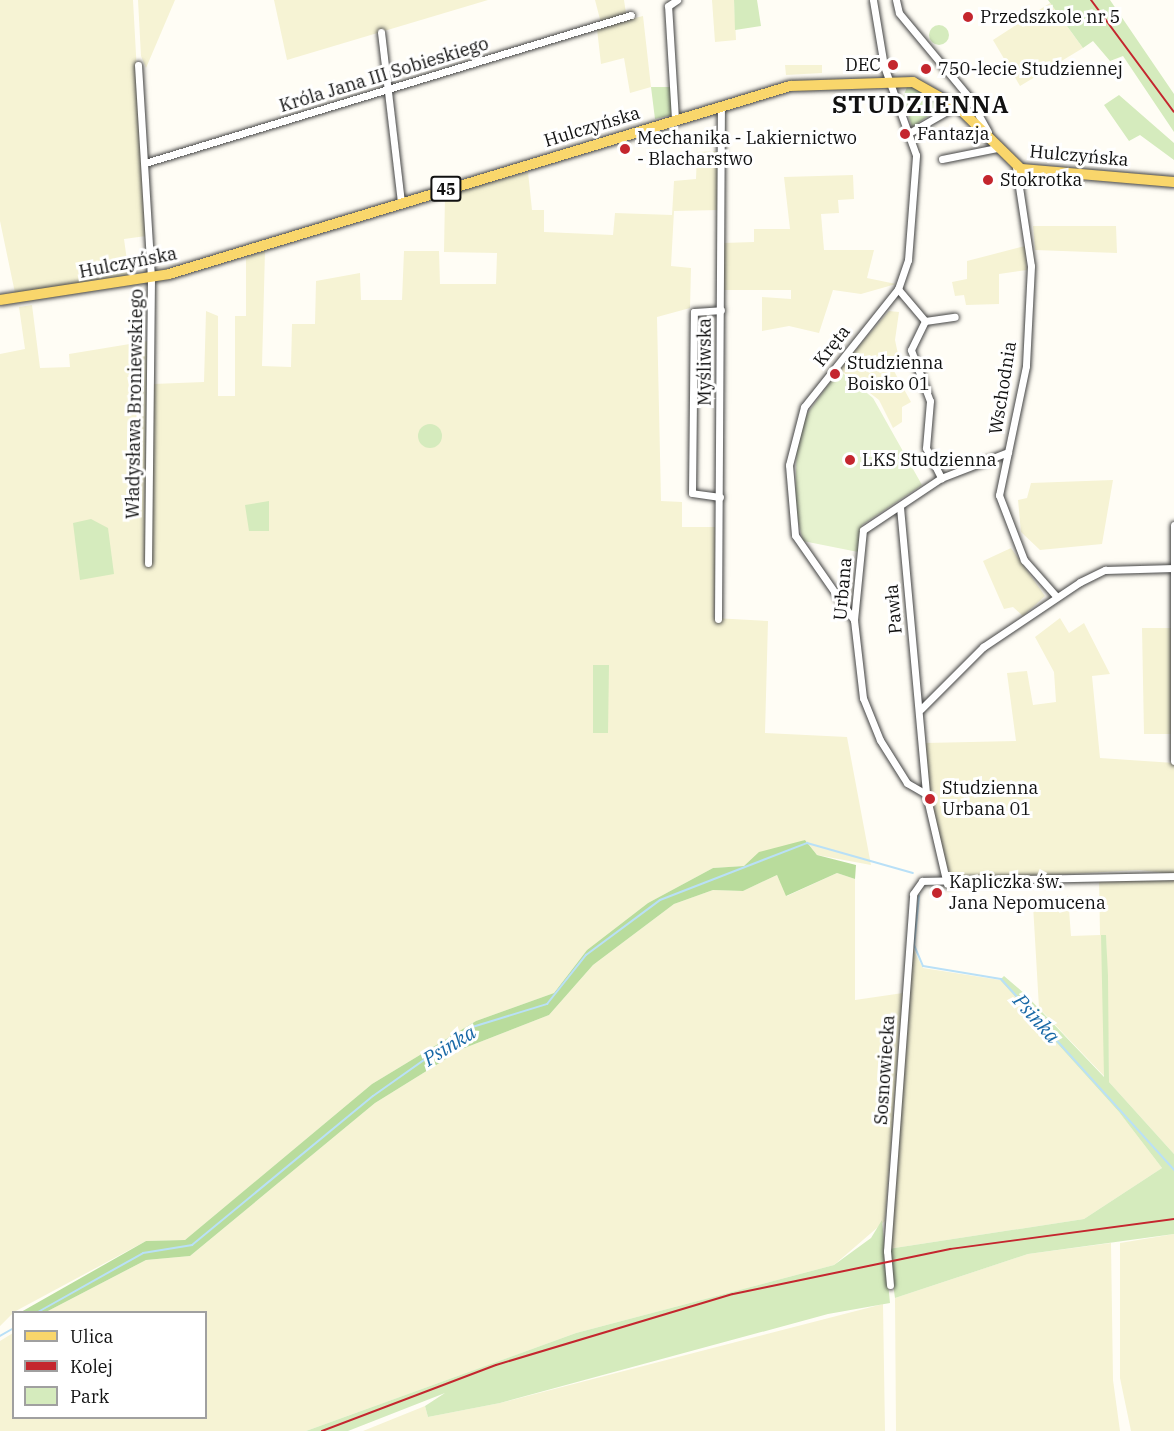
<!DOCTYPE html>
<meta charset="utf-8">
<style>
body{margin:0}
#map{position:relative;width:1174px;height:1431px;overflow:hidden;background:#fffdf5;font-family:"IBM Plex Serif",serif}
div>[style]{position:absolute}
.farmland>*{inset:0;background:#f6f3d4}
.green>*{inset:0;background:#d5ebbd}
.round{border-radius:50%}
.forest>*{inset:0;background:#b9dc9c}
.pitch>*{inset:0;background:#e6f2cf}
.stream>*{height:2px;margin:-1px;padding:0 1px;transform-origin:1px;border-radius:1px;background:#b9e0f7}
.roads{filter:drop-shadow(0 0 2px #444) drop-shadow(0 0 2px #444)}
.street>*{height:7px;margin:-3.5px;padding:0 3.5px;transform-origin:3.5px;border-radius:3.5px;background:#fff}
.primary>*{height:10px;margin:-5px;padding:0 5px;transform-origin:5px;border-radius:5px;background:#f9d66b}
.rail>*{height:2px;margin:-1px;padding:0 1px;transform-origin:1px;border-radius:1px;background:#c4262e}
.dots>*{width:16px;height:16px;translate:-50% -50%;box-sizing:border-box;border:3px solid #fff;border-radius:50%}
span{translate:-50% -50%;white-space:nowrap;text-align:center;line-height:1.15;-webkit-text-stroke:6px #fff;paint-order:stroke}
.shield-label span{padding:2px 4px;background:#fff;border:2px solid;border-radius:4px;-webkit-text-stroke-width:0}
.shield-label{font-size:16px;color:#111;font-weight:700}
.poi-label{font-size:18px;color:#111}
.left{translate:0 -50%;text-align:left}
.right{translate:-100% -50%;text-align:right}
.street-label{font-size:18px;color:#111}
.water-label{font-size:20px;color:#1768a6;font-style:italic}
.district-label{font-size:24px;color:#111;font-weight:700;letter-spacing:1.5px}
.legend{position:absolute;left:12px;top:1311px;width:195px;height:108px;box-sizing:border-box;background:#fff;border:2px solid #a0a0a0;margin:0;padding:8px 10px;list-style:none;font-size:18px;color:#111}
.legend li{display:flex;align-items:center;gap:12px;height:30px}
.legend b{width:30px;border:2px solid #a0a0a0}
</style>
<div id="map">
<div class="farmland">
<i style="clip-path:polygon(0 0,133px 0,146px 236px,124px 239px,129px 275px,15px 293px,0 221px)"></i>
<i style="clip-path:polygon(138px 0,175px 0,146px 68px,141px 56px)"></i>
<i style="clip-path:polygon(274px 0,488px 0,287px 60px)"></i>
<i style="clip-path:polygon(595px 0,624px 0,627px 20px,643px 16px,651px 87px,630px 93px,624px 58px,601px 64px,597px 29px,602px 27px)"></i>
<i style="clip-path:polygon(712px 0,734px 0,736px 40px,715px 42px)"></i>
<i style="clip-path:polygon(1050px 3px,1083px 48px,1020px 86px,993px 40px)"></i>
<i style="clip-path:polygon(785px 65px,822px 65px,822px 73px,786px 75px)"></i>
<i style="clip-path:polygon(719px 151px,719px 210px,674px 211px,671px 266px,691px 268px,690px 308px,657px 317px,661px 501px,682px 502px,682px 527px,716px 527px,714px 618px,768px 621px,765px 733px,847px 737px,871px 865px,817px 855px,805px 840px,744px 866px,713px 868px,648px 903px,587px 950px,554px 993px,476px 1021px,372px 1084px,185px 1240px,146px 1241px,14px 1312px,0 1326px,0 354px,25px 349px,19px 307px,32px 305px,40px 368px,70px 367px,69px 354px,148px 341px,153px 384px,204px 382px,206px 311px,218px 316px,218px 396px,235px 396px,235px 316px,246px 316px,246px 257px,265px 251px,262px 366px,291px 367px,292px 324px,315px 324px,316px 281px,360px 273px,361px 300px,402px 300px,404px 251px,439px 251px,440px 284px,496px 284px,497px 253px,444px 252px,445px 195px,528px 172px,532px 210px,544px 210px,544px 232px,613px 235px,615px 213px,672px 215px,674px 181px,696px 179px,697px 152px)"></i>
<i style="clip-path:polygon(853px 175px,854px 199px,838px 200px,839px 213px,821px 214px,824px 250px,874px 250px,867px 278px,896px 284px,861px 294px,833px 290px,819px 333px,789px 326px,762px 331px,762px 297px,791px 299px,791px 290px,722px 290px,723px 243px,754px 242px,754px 229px,790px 229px,784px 177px)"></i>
<i style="clip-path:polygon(1033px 226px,1116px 226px,1117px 253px,1035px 250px)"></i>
<i style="clip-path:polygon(1025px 246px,1027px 270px,999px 274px,999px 304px,966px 305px,964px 295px,955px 296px,952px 282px,967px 279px,967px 261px)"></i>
<i style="clip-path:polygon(889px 311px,899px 312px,895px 340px,899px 359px,889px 362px,911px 402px,902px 407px,902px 422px,893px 428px,879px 400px,839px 369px)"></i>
<i style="clip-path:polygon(1113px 480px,1102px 544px,1040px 550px,1021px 532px,1018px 500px,1027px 498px,1031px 483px)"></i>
<i style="clip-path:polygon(1011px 548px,1045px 596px,1023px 616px,1013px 607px,1004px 609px,983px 561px)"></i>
<i style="clip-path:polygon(1060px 618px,1069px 633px,1084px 623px,1110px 674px,1092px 676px,1100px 758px,1174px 763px,1174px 874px,1139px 870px,948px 881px,929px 794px,925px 743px,1016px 741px,1007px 673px,1027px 671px,1033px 705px,1056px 702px,1054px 672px,1035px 637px)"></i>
<i style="clip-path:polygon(1142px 628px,1174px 628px,1174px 734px,1144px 734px)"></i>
<i style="clip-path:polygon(837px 873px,855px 879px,855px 1000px,903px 993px,885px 1221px,834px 1265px,576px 1333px,306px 1431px,0 1431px,0 1341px,13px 1333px,14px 1418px,206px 1418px,206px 1312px,46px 1312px,146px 1260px,190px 1256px,375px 1103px,462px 1049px,549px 1015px,593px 965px,674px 904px,713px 890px,743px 891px,777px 875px,787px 896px)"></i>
<i style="clip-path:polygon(1099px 878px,1174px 880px,1174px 1154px,1109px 1082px,1106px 935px,1105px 1077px,1039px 1008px,1033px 905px,1068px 896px,1071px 936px,1100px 935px)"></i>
<i style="clip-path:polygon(911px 944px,923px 968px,1000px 980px,1119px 1112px,1162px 1168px,1084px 1219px,888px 1249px)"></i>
<i style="clip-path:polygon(1174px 1234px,1174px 1431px,1131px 1431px,1120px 1378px,1120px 1243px)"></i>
<i style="clip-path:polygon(1111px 1243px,1113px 1380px,1120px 1431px,896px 1431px,895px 1298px,1028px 1254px)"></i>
<i style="clip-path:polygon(883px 1304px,885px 1431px,363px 1431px,425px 1406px,428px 1417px,500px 1403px)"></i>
</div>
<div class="green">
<i style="clip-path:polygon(734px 0,757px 0,761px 26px,735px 30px)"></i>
<i style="clip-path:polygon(1048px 0,1110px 0,1174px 94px,1174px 132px,1123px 56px,1110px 61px,1093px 41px,1083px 48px)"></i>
<i class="round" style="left:929px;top:25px;width:20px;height:20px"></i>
<i style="clip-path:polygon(651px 87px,671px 87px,672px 115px,655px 119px)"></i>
<i style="clip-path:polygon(907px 87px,919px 89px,946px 104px,912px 127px,903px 97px)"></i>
<i style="clip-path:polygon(1119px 95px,1174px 143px,1174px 160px,1140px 135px,1129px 141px,1104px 105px)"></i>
<i class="round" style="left:418px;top:424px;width:24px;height:24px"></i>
<i style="clip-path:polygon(269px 501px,269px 531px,249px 531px,245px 505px)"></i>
<i style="clip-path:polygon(91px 519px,108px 528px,114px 574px,80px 580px,73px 523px)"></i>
<i style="clip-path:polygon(593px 665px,609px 665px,608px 733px,593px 733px)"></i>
<i style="clip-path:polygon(1101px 935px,1106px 935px,1108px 976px,1109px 1082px,1174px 1154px,1174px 1234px,1028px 1254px,895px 1298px,888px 1249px,1084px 1219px,1162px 1168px,1119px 1112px,1000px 980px,1004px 976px,1025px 994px,1104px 1077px)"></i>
<i style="clip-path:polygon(882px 1220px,890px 1303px,828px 1314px,500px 1403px,428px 1417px,425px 1406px,445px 1393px,348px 1431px,306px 1431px,576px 1333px,834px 1265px,871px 1238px)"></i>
</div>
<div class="forest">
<i style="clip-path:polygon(805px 840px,817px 855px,856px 865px,855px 879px,837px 873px,786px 896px,777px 875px,743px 891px,713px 890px,674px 904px,593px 965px,549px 1015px,462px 1049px,375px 1103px,190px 1256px,146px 1260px,46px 1312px,21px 1312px,146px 1241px,185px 1240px,372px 1084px,476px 1021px,554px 993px,587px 950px,648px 903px,713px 868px,744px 866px,759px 852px)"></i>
</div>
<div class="pitch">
<i style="clip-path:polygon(839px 370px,873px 398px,922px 485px,862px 525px,858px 552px,803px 541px,795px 508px,797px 437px,807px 414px)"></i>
</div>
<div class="stream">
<i style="left:919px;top:896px;width:49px;rotate:95.8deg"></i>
<i style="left:914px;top:945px;width:23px;rotate:67deg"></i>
<i style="left:923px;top:966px;width:79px;rotate:9.5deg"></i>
<i style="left:1001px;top:979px;width:258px;rotate:47.8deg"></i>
<i style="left:38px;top:1312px;width:120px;rotate:-29.3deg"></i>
<i style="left:143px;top:1253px;width:50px;rotate:-9.3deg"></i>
<i style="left:192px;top:1245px;width:234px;rotate:-39.5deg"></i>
<i style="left:373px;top:1096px;width:118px;rotate:-35.3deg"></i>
<i style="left:469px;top:1028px;width:82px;rotate:-17.1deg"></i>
<i style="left:547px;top:1004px;width:63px;rotate:-51.5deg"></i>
<i style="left:586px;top:955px;width:92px;rotate:-36.6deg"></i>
<i style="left:660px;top:900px;width:158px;rotate:-21.2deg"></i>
<i style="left:807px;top:843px;width:110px;rotate:15.8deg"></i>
<i style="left:0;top:1336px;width:16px;rotate:-30deg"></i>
</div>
<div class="roads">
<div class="street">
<i style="left:896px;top:0;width:13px;rotate:77deg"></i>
<i style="left:899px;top:13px;width:108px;rotate:50.3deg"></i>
<i style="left:968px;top:96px;width:41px;rotate:60.9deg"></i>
<i style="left:381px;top:32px;width:172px;rotate:83.3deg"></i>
<i style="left:138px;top:65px;width:213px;rotate:86.5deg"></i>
<i style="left:151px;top:278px;width:285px;rotate:90.6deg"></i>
<i style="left:675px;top:119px;width:113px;rotate:-93.5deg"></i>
<i style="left:668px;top:6px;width:11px;rotate:-34deg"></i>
<i style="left:909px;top:133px;width:54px;rotate:-29.9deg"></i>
<i style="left:942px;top:159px;width:56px;rotate:-11.3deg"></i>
<i style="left:145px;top:163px;width:508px;rotate:-16.94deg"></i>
<i style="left:1016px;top:167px;width:100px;rotate:81.4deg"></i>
<i style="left:1031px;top:266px;width:100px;rotate:92.9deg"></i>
<i style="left:1026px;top:366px;width:132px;rotate:101.8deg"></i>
<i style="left:999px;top:495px;width:70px;rotate:69deg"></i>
<i style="left:1024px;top:560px;width:48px;rotate:48.4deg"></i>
<i style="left:898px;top:289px;width:42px;rotate:49.8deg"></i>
<i style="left:925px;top:321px;width:30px;rotate:-8deg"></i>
<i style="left:925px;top:321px;width:32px;rotate:116deg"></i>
<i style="left:911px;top:350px;width:54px;rotate:69.6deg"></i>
<i style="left:930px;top:401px;width:47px;rotate:94.9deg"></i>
<i style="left:926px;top:448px;width:34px;rotate:63deg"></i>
<i style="left:720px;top:497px;width:28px;rotate:-172deg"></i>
<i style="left:692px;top:493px;width:181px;rotate:-89.4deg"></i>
<i style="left:694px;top:312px;width:27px;rotate:-4deg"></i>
<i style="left:900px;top:507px;width:288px;rotate:84.8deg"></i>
<i style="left:926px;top:794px;width:92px;rotate:76.9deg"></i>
<i style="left:718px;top:619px;width:514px;rotate:-89.67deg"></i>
<i style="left:854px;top:620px;width:103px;rotate:-124.8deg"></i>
<i style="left:795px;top:535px;width:70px;rotate:-94.9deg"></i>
<i style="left:789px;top:465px;width:60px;rotate:-75.5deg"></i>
<i style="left:804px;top:407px;width:151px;rotate:-51.5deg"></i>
<i style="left:898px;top:289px;width:31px;rotate:-71deg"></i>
<i style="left:908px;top:260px;width:105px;rotate:-85.6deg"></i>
<i style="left:916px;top:155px;width:95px;rotate:-109.8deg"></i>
<i style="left:884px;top:66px;width:67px;rotate:-99.5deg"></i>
<i style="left:921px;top:709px;width:88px;rotate:-45deg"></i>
<i style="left:983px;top:647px;width:117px;rotate:-33.8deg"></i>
<i style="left:1080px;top:582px;width:28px;rotate:-26deg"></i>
<i style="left:1105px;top:570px;width:69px;rotate:-1.7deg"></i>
<i style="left:1174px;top:761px;width:236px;rotate:-90deg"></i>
<i style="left:926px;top:794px;width:22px;rotate:-150deg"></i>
<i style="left:907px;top:783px;width:51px;rotate:-122.1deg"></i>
<i style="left:880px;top:740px;width:45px;rotate:-112deg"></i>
<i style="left:863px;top:698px;width:79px;rotate:-96.6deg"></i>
<i style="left:854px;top:620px;width:90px;rotate:-84.3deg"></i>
<i style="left:863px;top:530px;width:94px;rotate:-33.7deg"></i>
<i style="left:941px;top:478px;width:72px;rotate:-21.2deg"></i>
<i style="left:890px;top:1285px;width:34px;rotate:-95deg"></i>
<i style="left:887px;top:1251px;width:358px;rotate:-85.8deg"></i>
<i style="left:913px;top:894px;width:16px;rotate:-55deg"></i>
<i style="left:922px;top:881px;width:252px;rotate:-1.1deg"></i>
</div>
<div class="primary">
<i style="left:0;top:300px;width:171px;rotate:-8.7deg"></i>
<i style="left:169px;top:274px;width:649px;rotate:-16.84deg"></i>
<i style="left:790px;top:86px;width:123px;rotate:-1.9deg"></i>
<i style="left:913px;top:82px;width:53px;rotate:29.5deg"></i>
<i style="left:959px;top:108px;width:87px;rotate:44.5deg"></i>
<i style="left:1021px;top:169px;width:154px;rotate:4.9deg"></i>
</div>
</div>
<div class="rail">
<i style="left:1091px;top:0;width:139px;rotate:53.5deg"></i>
<i style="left:322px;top:1431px;width:186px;rotate:-20.8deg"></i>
<i style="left:496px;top:1365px;width:247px;rotate:-16.7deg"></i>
<i style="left:733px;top:1294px;width:222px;rotate:-11.7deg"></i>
<i style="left:950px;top:1249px;width:226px;rotate:-7.6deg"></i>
</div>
<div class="dots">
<i style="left:968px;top:17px;background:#c4262e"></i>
<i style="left:893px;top:65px;background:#c4262e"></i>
<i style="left:926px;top:69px;background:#c4262e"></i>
<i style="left:905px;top:134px;background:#c4262e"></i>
<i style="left:625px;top:149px;background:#c4262e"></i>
<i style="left:988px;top:180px;background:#c4262e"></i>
<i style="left:835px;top:374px;background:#c4262e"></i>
<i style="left:850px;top:460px;background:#c4262e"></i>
<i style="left:930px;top:799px;background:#c4262e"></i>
<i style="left:937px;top:893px;background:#c4262e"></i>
</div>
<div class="shield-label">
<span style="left:446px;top:189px">45</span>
</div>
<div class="poi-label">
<span class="left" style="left:980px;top:17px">Przedszkole nr 5</span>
<span class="right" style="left:881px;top:65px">DEC</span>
<span class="left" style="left:938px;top:69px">750-lecie Studziennej</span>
<span class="left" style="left:917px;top:134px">Fantazja</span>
<span class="left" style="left:637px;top:149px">Mechanika - Lakiernictwo<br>- Blacharstwo</span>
<span class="left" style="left:1000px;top:180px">Stokrotka</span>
<span class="left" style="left:847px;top:374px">Studzienna<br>Boisko 01</span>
<span class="left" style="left:862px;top:460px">LKS Studzienna</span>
<span class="left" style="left:942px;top:799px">Studzienna<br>Urbana 01</span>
<span class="left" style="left:949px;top:893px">Kapliczka św.<br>Jana Nepomucena</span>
</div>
<div class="street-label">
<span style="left:384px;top:75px;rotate:-17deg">Króla Jana III Sobieskiego</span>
<span style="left:592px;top:127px;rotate:-17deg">Hulczyńska</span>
<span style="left:1079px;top:156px;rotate:5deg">Hulczyńska</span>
<span style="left:128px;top:263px;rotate:-11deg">Hulczyńska</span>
<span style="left:832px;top:346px;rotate:-52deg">Kręta</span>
<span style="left:705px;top:362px;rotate:-90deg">Myśliwska</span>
<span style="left:1003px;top:388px;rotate:-81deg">Wschodnia</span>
<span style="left:135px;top:404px;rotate:-89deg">Władysława Broniewskiego</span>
<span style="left:843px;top:589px;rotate:-85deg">Urbana</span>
<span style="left:894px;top:609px;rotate:-95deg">Pawła</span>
<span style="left:885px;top:1070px;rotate:-86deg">Sosnowiecka</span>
</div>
<div class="water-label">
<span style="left:1037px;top:1018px;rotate:48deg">Psinka</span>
<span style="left:449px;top:1045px;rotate:-32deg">Psinka</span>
</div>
<div class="district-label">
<span style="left:921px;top:105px">STUDZIENNA</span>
</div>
<ul class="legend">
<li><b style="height:8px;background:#f9d66b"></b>Ulica</li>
<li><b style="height:8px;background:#c4262e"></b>Kolej</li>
<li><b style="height:16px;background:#d5ebbd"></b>Park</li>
</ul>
</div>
